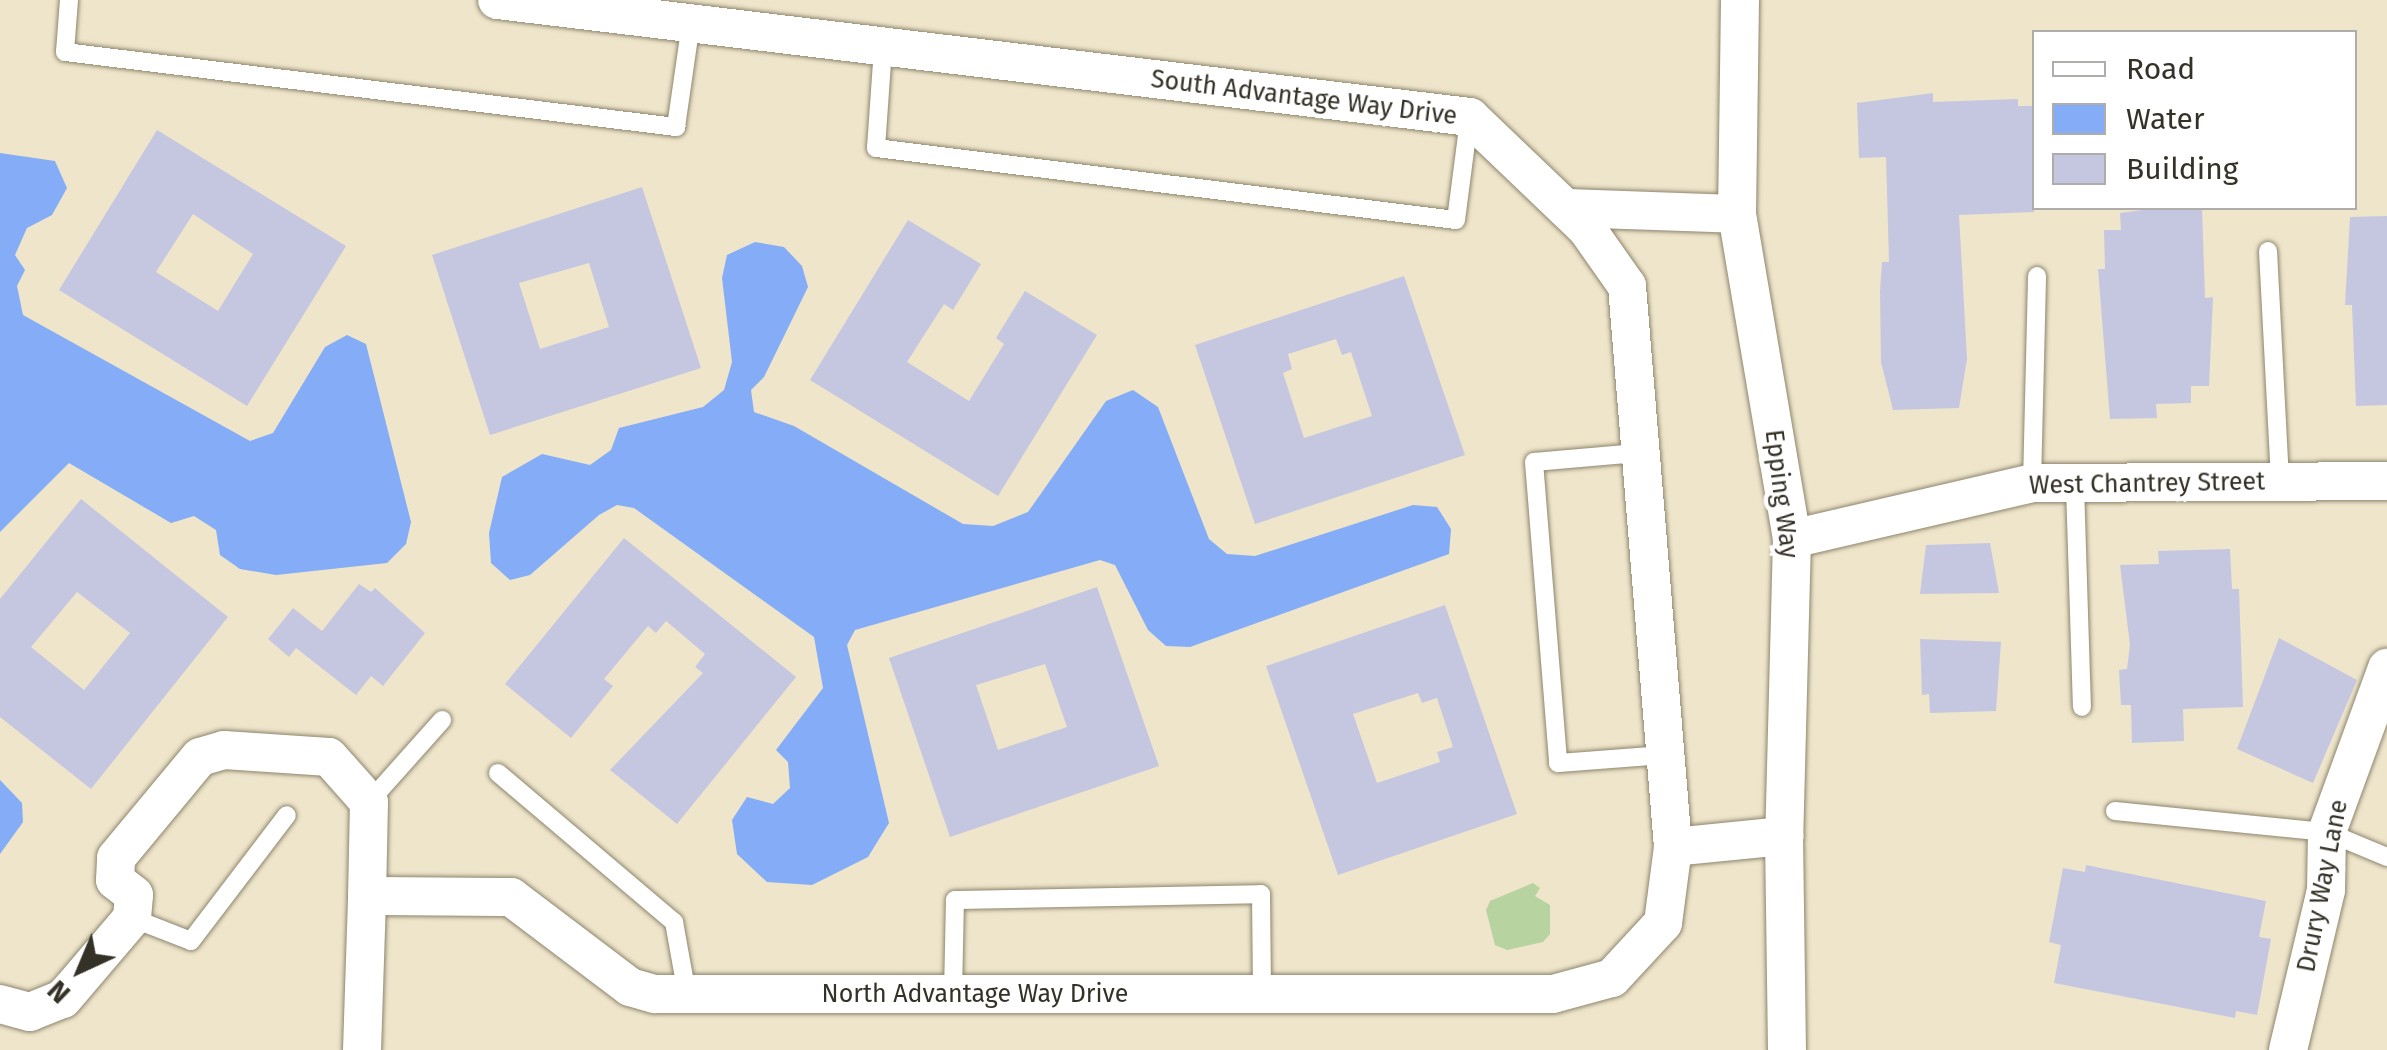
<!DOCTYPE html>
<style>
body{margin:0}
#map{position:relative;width:2387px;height:1050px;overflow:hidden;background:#eee5cb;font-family:"Fira Sans",sans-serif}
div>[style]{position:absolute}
.green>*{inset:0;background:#b6d3a0}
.water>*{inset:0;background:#85acf6}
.building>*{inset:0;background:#c5c7e1}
.roads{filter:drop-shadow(0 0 2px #8d856d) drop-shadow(0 0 2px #8d856d)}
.service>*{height:18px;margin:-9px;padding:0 9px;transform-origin:9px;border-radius:9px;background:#fff}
.minor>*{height:38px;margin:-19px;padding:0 19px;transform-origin:19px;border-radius:19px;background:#fff}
span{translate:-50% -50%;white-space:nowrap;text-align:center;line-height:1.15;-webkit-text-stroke:9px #fff;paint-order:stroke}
.street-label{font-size:25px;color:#343127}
.legend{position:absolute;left:2032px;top:30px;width:325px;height:180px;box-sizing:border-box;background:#fff;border:2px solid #aeada9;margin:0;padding:12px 18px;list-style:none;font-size:30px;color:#343127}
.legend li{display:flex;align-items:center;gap:20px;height:50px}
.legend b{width:50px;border:2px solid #aeada9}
.north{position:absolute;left:30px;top:920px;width:100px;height:100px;-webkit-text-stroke:8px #fff;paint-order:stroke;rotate:224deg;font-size:28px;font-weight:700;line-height:40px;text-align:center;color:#343127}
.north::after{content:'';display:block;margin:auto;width:35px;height:45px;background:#343127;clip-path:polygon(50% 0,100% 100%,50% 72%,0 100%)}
</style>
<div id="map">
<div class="green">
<i style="clip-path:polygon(1533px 883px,1540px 888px,1535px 896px,1550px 905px,1550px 934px,1543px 942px,1507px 950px,1495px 945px,1486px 910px,1490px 901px)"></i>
</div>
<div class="water">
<i style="clip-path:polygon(0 153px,55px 161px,67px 188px,52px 215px,27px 228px,15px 255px,25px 270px,17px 286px,23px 315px,250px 441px,273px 433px,325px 347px,347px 335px,366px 344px,411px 522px,406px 544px,387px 563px,276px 575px,240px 569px,220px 555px,216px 530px,194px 516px,171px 523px,69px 463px,0 532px)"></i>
<i style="clip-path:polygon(755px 242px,784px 247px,802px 266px,808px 287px,764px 377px,751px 390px,754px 412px,794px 426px,963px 524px,993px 526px,1028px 512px,1106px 401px,1133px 390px,1158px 407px,1209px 539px,1227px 554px,1255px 556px,1413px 505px,1437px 507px,1451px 529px,1449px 554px,1190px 647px,1166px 646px,1148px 630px,1115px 565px,1100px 560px,855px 630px,847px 645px,889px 823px,868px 857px,812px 885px,767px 882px,737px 854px,732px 820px,747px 797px,773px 804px,790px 788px,788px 762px,776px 750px,823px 688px,814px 637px,634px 508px,617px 505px,599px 515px,530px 575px,510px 580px,491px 563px,489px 533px,502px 477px,542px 454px,590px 465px,611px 450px,619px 428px,703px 407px,724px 390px,732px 362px,722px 278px,727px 255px)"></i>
<i style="clip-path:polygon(0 780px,22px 803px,23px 822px,0 854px)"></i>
</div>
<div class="building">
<i style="clip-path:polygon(1933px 93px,1933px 102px,2018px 99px,2018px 106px,2034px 106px,2034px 212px,1959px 215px,1967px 359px,1959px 408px,1893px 410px,1881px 362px,1880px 291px,1882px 262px,1889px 262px,1886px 157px,1859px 158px,1857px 103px)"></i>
<i style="clip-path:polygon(evenodd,157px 130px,346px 246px,247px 406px,59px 290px,157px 130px,193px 214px,253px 254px,218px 311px,156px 272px,193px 214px)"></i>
<i style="clip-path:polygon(evenodd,642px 187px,701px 368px,490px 435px,432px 255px,642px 187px,589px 263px,609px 327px,540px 349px,519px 283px,589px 263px)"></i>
<i style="clip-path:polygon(2157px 208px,2202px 208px,2205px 298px,2213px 297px,2209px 386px,2191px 386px,2191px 403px,2156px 404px,2157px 418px,2110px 419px,2098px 269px,2105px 269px,2104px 230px,2121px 230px,2120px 213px)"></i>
<i style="clip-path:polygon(2387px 216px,2387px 405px,2356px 406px,2352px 305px,2345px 305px,2350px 217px)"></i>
<i style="clip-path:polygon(908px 220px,981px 264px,953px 310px,944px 304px,907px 362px,969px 401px,1004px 344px,996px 338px,1025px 291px,1097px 335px,998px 496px,810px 380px)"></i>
<i style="clip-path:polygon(evenodd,1404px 276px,1465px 455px,1255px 524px,1195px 345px,1404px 276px,1336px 339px,1342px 355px,1351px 352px,1372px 416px,1304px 438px,1283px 373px,1292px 369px,1288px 354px,1336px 339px)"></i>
<i style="clip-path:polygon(evenodd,81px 499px,228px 617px,91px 789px,0 717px,0 599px,81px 499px,77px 592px,130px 633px,84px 690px,31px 647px,77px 592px)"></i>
<i style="clip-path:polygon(624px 538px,796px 677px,677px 824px,610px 770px,703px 673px,695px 667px,705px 654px,666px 621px,656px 633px,648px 626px,604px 679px,613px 686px,571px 738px,505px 684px)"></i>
<i style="clip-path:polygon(1990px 543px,1999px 593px,1920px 594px,1926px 545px)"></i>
<i style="clip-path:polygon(2230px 549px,2232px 589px,2239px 589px,2243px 707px,2183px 709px,2184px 741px,2132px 743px,2131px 705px,2121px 705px,2119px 670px,2127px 669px,2130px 645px,2120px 565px,2159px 564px,2158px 551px)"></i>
<i style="clip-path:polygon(359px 584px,371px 592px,375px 588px,425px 633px,383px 686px,371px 676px,356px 695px,296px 648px,289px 657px,268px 639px,293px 608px,322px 631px)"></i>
<i style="clip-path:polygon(evenodd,1097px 587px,1159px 766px,950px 837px,889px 658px,1097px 587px,1045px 664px,1067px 727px,998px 750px,976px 685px,1045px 664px)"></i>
<i style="clip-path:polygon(evenodd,1445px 605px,1517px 814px,1338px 875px,1266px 666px,1445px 605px,1418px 693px,1422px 703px,1437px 698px,1453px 747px,1437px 752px,1440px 762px,1377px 783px,1353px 714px,1418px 693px)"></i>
<i style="clip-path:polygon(2279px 638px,2357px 680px,2313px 783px,2237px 749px)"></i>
<i style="clip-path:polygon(1920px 639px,2001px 642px,1996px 711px,1930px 713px,1929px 694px,1922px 695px)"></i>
<i style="clip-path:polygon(2086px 865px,2266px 901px,2259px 937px,2271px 939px,2257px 1015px,2236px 1011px,2235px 1018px,2054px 983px,2061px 945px,2049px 942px,2063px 868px,2085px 872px)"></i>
</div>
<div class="roads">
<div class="service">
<i style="left:69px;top:0;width:52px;rotate:94.4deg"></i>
<i style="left:65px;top:52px;width:616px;rotate:7deg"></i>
<i style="left:676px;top:127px;width:105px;rotate:-81.8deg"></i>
<i style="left:883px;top:48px;width:100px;rotate:94deg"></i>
<i style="left:876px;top:148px;width:584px;rotate:7.08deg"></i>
<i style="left:1456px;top:220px;width:101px;rotate:-82.6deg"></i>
<i style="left:2268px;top:251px;width:230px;rotate:87deg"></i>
<i style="left:1637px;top:453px;width:103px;rotate:175deg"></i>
<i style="left:1534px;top:462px;width:302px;rotate:85.4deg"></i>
<i style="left:1558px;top:763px;width:107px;rotate:-4.3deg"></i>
<i style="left:2032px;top:483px;width:207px;rotate:-88.6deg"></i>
<i style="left:2075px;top:486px;width:221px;rotate:88.2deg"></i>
<i style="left:498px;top:773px;width:231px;rotate:40.3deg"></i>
<i style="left:674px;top:922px;width:73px;rotate:79.8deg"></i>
<i style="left:369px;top:802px;width:110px;rotate:-48.3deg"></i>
<i style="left:2115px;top:811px;width:213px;rotate:5.7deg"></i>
<i style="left:2327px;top:832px;width:65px;rotate:22.6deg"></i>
<i style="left:132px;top:918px;width:63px;rotate:21.3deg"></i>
<i style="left:191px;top:941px;width:158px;rotate:-52.7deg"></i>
<i style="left:953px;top:994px;width:94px;rotate:-88.8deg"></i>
<i style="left:955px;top:900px;width:306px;rotate:-1.1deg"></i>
<i style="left:1261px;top:894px;width:100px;rotate:89.4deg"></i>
</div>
<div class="minor">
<i style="left:1740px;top:0;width:214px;rotate:90.8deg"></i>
<i style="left:1737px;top:214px;width:330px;rotate:80.4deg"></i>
<i style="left:1792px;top:539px;width:297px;rotate:91.5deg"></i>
<i style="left:1784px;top:836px;width:214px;rotate:89.2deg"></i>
<i style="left:1566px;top:208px;width:171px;rotate:2deg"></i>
<i style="left:1792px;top:539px;width:246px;rotate:-13.1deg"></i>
<i style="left:2032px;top:483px;width:355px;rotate:-0.3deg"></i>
<i style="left:1673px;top:847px;width:112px;rotate:-5.7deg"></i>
<i style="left:0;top:1004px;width:31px;rotate:15deg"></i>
<i style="left:30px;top:1012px;width:35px;rotate:-22deg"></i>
<i style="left:63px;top:999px;width:106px;rotate:-49.6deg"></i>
<i style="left:132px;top:918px;width:23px;rotate:-85deg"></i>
<i style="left:134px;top:895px;width:24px;rotate:-142deg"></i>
<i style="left:115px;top:880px;width:22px;rotate:-87deg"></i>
<i style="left:116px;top:858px;width:131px;rotate:-50.3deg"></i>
<i style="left:200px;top:757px;width:25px;rotate:-16deg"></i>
<i style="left:224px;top:750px;width:105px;rotate:3.8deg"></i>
<i style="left:329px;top:757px;width:60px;rotate:48.4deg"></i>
<i style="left:369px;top:802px;width:94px;rotate:91.2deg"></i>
<i style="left:367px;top:896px;width:144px;rotate:0.4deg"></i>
<i style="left:511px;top:897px;width:149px;rotate:37.1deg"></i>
<i style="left:630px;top:987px;width:26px;rotate:16deg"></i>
<i style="left:655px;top:994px;width:898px"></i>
<i style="left:1553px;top:994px;width:61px;rotate:-15.2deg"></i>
<i style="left:1612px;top:978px;width:75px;rotate:-47.2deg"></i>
<i style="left:1663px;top:923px;width:77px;rotate:-82.5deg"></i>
<i style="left:1673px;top:847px;width:563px;rotate:-94.69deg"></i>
<i style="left:1627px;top:286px;width:70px;rotate:-125.1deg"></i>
<i style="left:1587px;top:229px;width:162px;rotate:-136.3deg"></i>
<i style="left:1470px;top:117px;width:980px;rotate:-173.14deg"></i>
<i style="left:362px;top:1050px;width:154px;rotate:-88.1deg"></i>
<i style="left:2288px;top:1050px;width:164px;rotate:-76.6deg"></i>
<i style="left:2326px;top:890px;width:58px;rotate:-89deg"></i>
<i style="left:2327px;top:832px;width:175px;rotate:-69.9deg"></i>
</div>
</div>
<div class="street-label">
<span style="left:1304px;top:98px;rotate:7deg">South Advantage Way Drive</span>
<span style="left:2147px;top:484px;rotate:-1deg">West Chantrey Street</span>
<span style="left:1781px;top:494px;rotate:83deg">Epping Way</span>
<span style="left:2323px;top:886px;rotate:-79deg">Drury Way Lane</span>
<span style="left:975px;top:994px">North Advantage Way Drive</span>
</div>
<ul class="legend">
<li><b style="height:12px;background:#fff"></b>Road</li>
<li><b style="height:28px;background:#85acf6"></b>Water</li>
<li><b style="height:28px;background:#c5c7e1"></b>Building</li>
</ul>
<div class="north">N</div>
</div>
